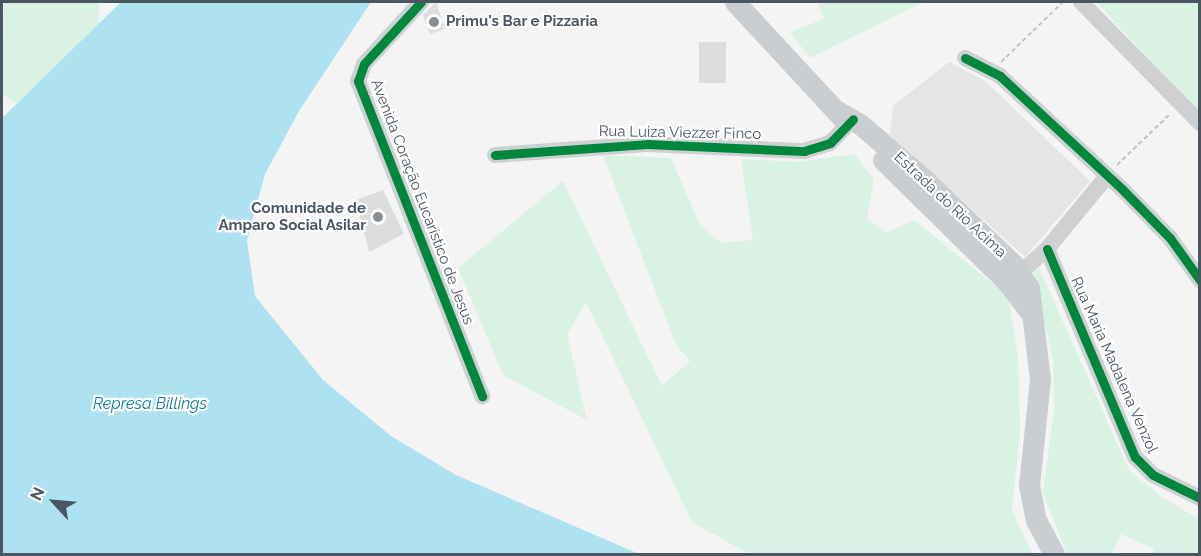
<!DOCTYPE html>
<meta charset="utf-8">
<style>
body{margin:0}
#map{position:relative;width:1201px;height:556px;overflow:hidden;background:#f4f4f4;font-family:Raleway,sans-serif}
div>[style]{position:absolute}
.education>*{inset:0;background:#e6e5e6}
.green>*{inset:0;background:#d9f2e3}
.water>*{inset:0;background:#aee2f0}
.building>*{inset:0;background:#ddddde}
.path>*{height:2px;margin-top:-1px;transform-origin:0;background:repeating-linear-gradient(90deg,#bcc7c4 0 4.5px,transparent 0 7.5px)}
.minor>*{height:16px;margin:-8px;padding:0 8px;transform-origin:8px;border-radius:8px;background:#ced0d2}
.major>*{height:21px;margin:-10.5px;padding:0 10.5px;transform-origin:10.5px;border-radius:10.5px;background:#caced1}
.cycleway>*{height:9px;margin:-4.5px;padding:0 4.5px;transform-origin:4.5px;border-radius:4.5px;background:#00873e}
.dots>*{width:16px;height:16px;translate:-50% -50%;box-sizing:border-box;border:3px solid #fff;border-radius:50%}
span{translate:-50% -50%;white-space:nowrap;text-align:center;line-height:1.15;-webkit-text-stroke:4.5px #fff;paint-order:stroke}
.poi-label{font-size:15px;color:#4a5661;font-weight:700}
.left{translate:0 -50%;text-align:left}
.right{translate:-100% -50%;text-align:right}
.street-label{font-size:15px;color:#4a5661}
.water-label{font-size:16px;color:#0c7c9b;font-style:italic}
.frame{position:absolute;inset:0;border:3px solid #4a5661;pointer-events:none}
.north{position:absolute;left:24px;top:472px;width:60px;height:60px;-webkit-text-stroke:4px #fff;paint-order:stroke;rotate:296deg;font-size:16px;font-weight:700;line-height:24px;text-align:center;color:#4a5661}
.north::after{content:'';display:block;margin:auto;width:21px;height:27px;background:#4a5661;clip-path:polygon(50% 0,100% 100%,50% 72%,0 100%)}
</style>
<div id="map">
<div class="education">
<i style="clip-path:polygon(949px 62px,985px 81px,1090px 181px,1025px 257px,890px 135px,893px 106px)"></i>
</div>
<div class="green">
<i style="clip-path:polygon(4px 2px,99px 2px,98px 31px,16px 103px,2px 94px)"></i>
<i style="clip-path:polygon(821px 2px,923px 2px,810px 58px,790px 32px,824px 19px,818px 3px)"></i>
<i style="clip-path:polygon(1096px 2px,1199px 2px,1199px 113px)"></i>
<i style="clip-path:polygon(854px 154px,874px 179px,867px 219px,886px 233px,914px 220px,1008px 296px,1018px 356px,1020px 431px,1012px 510px,1032px 554px,749px 554px,692px 522px,586px 302px,567px 334px,587px 420px,503px 375px,458px 268px,563px 181px,662px 386px,690px 361px,676px 345px,603px 155px,671px 158px,699px 223px,721px 243px,753px 240px,741px 159px,798px 162px)"></i>
<i style="clip-path:polygon(1039px 268px,1129px 470px,1160px 496px,1199px 519px,1199px 554px,1152px 554px,1154px 549px,1121px 534px,1112px 554px,1067px 554px,1043px 493px,1054px 409px,1053px 360px,1033px 272px)"></i>
</div>
<div class="water">
<i style="clip-path:polygon(121px 2px,371px 2px,299px 111px,265px 174px,247px 241px,255px 296px,323px 380px,391px 436px,456px 475px,639px 554px,2px 554px,2px 118px)"></i>
</div>
<div class="building">
<i style="clip-path:polygon(436px 2px,445px 29px,430px 34px,423px 15px)"></i>
<i style="clip-path:polygon(699px 42px,726px 42px,726px 83px,699px 83px)"></i>
<i style="clip-path:polygon(383px 190px,404px 234px,369px 252px,356px 200px)"></i>
</div>
<div class="path">
<i style="left:1001px;top:62px;width:86px;rotate:-44.1deg"></i>
<i style="left:1117px;top:165px;width:75px;rotate:-43.9deg"></i>
</div>
<div class="minor">
<i style="left:421px;top:2px;width:84px;rotate:132.6deg"></i>
<i style="left:364px;top:64px;width:18px;rotate:109deg"></i>
<i style="left:358px;top:81px;width:339px;rotate:68.5deg"></i>
<i style="left:1081px;top:2px;width:170px;rotate:45.5deg"></i>
<i style="left:965px;top:58px;width:39px;rotate:27deg"></i>
<i style="left:1000px;top:76px;width:166px;rotate:42.8deg"></i>
<i style="left:1122px;top:189px;width:69px;rotate:45.6deg"></i>
<i style="left:1170px;top:238px;width:52px;rotate:54.5deg"></i>
<i style="left:495px;top:155px;width:152px;rotate:-4.1deg"></i>
<i style="left:647px;top:144px;width:157px;rotate:2.6deg"></i>
<i style="left:804px;top:151px;width:27px;rotate:-17deg"></i>
<i style="left:830px;top:143px;width:33px;rotate:-46deg"></i>
<i style="left:1047px;top:249px;width:226px;rotate:67.1deg"></i>
<i style="left:1135px;top:457px;width:25px;rotate:45deg"></i>
<i style="left:1153px;top:475px;width:52px;rotate:26.1deg"></i>
<i style="left:1011px;top:281px;width:48px;rotate:-41.6deg"></i>
<i style="left:1047px;top:249px;width:94px;rotate:-50.6deg"></i>
</div>
<div class="major">
<i style="left:735px;top:2px;width:163px;rotate:47.2deg"></i>
<i style="left:839px;top:112px;width:24px;rotate:30deg"></i>
<i style="left:860px;top:124px;width:86px;rotate:40.7deg"></i>
<i style="left:925px;top:180px;width:123px;rotate:43.7deg"></i>
<i style="left:1014px;top:265px;width:27px;rotate:57deg"></i>
<i style="left:1029px;top:288px;width:92px;rotate:83.1deg"></i>
<i style="left:1040px;top:379px;width:107px;rotate:95.9deg"></i>
<i style="left:1029px;top:485px;width:36px;rotate:79deg"></i>
<i style="left:1036px;top:520px;width:38px;rotate:62deg"></i>
<i style="left:883px;top:160px;width:175px;rotate:44.5deg"></i>
<i style="left:1008px;top:283px;width:34px;rotate:53deg"></i>
</div>
<div class="cycleway">
<i style="left:421px;top:2px;width:84px;rotate:132.6deg"></i>
<i style="left:364px;top:64px;width:18px;rotate:109deg"></i>
<i style="left:358px;top:81px;width:339px;rotate:68.5deg"></i>
<i style="left:965px;top:58px;width:39px;rotate:27deg"></i>
<i style="left:1000px;top:76px;width:166px;rotate:42.8deg"></i>
<i style="left:1122px;top:189px;width:69px;rotate:45.6deg"></i>
<i style="left:1170px;top:238px;width:52px;rotate:54.5deg"></i>
<i style="left:495px;top:155px;width:152px;rotate:-4.1deg"></i>
<i style="left:647px;top:144px;width:157px;rotate:2.6deg"></i>
<i style="left:804px;top:151px;width:27px;rotate:-17deg"></i>
<i style="left:830px;top:143px;width:33px;rotate:-46deg"></i>
<i style="left:1047px;top:249px;width:226px;rotate:67.1deg"></i>
<i style="left:1135px;top:457px;width:25px;rotate:45deg"></i>
<i style="left:1153px;top:475px;width:52px;rotate:26.1deg"></i>
</div>
<div class="dots">
<i style="left:434px;top:22px;background:#868d94"></i>
<i style="left:378px;top:217px;background:#868d94"></i>
</div>
<div class="poi-label">
<span class="left" style="left:446px;top:22px">Primu's Bar e Pizzaria</span>
<span class="right" style="left:366px;top:217px">Comunidade de<br>Amparo Social Asilar</span>
</div>
<div class="street-label">
<span style="left:680px;top:133px;rotate:1deg">Rua Luiza Viezzer Finco</span>
<span style="left:422px;top:202px;rotate:69deg">Avenida Coração Eucarístico de Jesus</span>
<span style="left:950px;top:205px;rotate:43deg">Estrada do Rio Acima</span>
<span style="left:1114px;top:365px;rotate:66deg">Rua Maria Madalena Venzol</span>
</div>
<div class="water-label">
<span style="left:150px;top:404px">Represa Billings</span>
</div>
<div class="frame"></div>
<div class="north">N</div>
</div>
